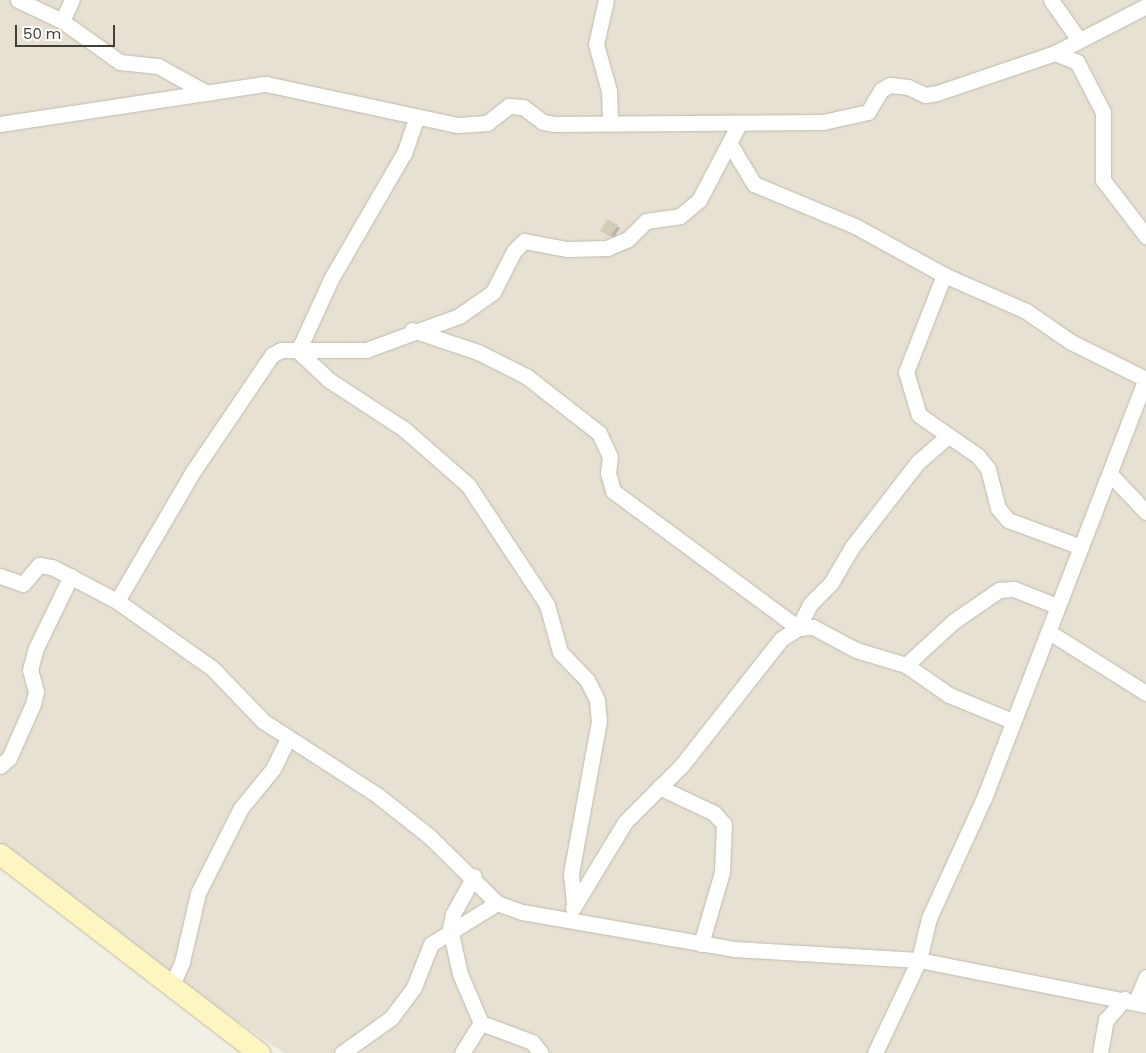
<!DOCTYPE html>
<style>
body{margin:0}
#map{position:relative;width:1146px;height:1053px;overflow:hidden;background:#f2efe4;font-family:Poppins,sans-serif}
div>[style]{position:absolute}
.residential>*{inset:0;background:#e6e1d2}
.shadow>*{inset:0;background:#0003}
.building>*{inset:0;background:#d3ccb9}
.roads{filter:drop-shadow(0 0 1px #c0baa9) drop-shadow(0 0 1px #c0baa9)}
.street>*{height:15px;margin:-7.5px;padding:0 7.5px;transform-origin:7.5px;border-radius:7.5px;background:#fff}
.secondary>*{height:21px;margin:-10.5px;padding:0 10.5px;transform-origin:10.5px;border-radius:10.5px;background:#fef6c1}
span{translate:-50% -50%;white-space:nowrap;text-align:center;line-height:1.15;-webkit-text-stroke:4px #fff;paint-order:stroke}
.scale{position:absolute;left:15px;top:25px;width:100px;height:22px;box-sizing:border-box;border:2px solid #433f34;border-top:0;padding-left:6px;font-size:15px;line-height:18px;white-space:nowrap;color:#433f34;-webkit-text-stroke:4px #fff;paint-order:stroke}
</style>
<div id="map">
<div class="residential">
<i style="clip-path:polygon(0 0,1146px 0,1146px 1053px,284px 1053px,0 859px)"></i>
</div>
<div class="shadow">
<i style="clip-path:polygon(607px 221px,620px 228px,614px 237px,602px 231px)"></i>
</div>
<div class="building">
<i style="clip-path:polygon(607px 219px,618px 225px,610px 237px,600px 231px)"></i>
</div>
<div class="roads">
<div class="street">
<i style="left:18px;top:0;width:49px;rotate:25.5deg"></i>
<i style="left:62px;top:21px;width:71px;rotate:35.3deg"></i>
<i style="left:120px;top:62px;width:38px;rotate:6deg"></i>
<i style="left:158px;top:66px;width:56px;rotate:28.9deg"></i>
<i style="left:606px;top:0;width:45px;rotate:102.8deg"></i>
<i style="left:596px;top:44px;width:49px;rotate:74.5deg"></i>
<i style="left:609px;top:91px;width:30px;rotate:88deg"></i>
<i style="left:1051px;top:0;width:49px;rotate:55deg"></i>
<i style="left:62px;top:21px;width:23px;rotate:-65deg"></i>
<i style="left:1055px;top:53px;width:24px;rotate:22deg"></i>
<i style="left:1077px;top:62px;width:56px;rotate:62.5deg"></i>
<i style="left:1103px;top:112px;width:68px;rotate:90deg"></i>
<i style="left:1103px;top:180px;width:71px;rotate:52.5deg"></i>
<i style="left:416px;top:119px;width:36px;rotate:109deg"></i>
<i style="left:404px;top:153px;width:146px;rotate:120.1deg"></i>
<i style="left:331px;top:279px;width:79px;rotate:114.6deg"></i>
<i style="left:298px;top:351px;width:42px;rotate:43.1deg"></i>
<i style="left:329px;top:380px;width:90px;rotate:33.2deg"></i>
<i style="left:404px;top:429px;width:85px;rotate:41.2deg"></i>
<i style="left:468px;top:485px;width:144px;rotate:56.6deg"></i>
<i style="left:547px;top:605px;width:49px;rotate:74.5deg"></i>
<i style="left:560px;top:652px;width:39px;rotate:46deg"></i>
<i style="left:587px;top:680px;width:22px;rotate:63deg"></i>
<i style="left:597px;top:700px;width:21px;rotate:85deg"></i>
<i style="left:599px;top:721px;width:156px;rotate:100.4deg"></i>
<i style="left:571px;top:874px;width:31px;rotate:84deg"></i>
<i style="left:0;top:124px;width:269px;rotate:-8.6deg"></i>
<i style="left:266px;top:84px;width:196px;rotate:12.1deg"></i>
<i style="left:458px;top:125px;width:29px;rotate:-4deg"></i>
<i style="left:487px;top:123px;width:28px;rotate:-38deg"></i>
<i style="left:509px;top:106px;width:14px;rotate:4deg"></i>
<i style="left:523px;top:107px;width:25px;rotate:37deg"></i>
<i style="left:543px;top:122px;width:11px;rotate:10deg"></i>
<i style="left:554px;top:124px;width:269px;rotate:-0.4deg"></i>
<i style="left:823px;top:122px;width:46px;rotate:-12.5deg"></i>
<i style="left:868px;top:112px;width:26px;rotate:-59deg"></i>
<i style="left:881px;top:90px;width:10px;rotate:-29deg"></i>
<i style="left:890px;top:85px;width:18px;rotate:6deg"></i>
<i style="left:908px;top:87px;width:19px;rotate:25deg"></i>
<i style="left:925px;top:95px;width:12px;rotate:-9deg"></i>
<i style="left:937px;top:93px;width:125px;rotate:-18.7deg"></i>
<i style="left:1055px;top:53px;width:102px;rotate:-27.3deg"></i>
<i style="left:730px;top:144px;width:47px;rotate:59deg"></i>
<i style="left:754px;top:184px;width:109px;rotate:22.6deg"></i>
<i style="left:855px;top:226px;width:102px;rotate:28.8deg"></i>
<i style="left:944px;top:275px;width:90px;rotate:23.7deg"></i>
<i style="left:1026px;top:311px;width:55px;rotate:34.6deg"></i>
<i style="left:1071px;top:342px;width:84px;rotate:26.3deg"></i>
<i style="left:944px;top:275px;width:104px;rotate:111.4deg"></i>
<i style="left:906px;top:372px;width:45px;rotate:73.2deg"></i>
<i style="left:919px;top:415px;width:72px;rotate:34.8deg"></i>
<i style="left:978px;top:456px;width:16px;rotate:52deg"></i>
<i style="left:988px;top:469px;width:40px;rotate:75.6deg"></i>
<i style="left:998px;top:508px;width:16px;rotate:50deg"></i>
<i style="left:1008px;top:520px;width:78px;rotate:20.3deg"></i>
<i style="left:412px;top:330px;width:70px;rotate:18.4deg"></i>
<i style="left:478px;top:352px;width:54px;rotate:26.6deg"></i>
<i style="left:526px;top:376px;width:93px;rotate:38deg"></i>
<i style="left:599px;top:433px;width:26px;rotate:65deg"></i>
<i style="left:610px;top:457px;width:16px;rotate:97deg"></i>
<i style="left:608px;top:473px;width:19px;rotate:74deg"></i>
<i style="left:613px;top:491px;width:230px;rotate:36.5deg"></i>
<i style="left:798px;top:628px;width:28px;rotate:-63deg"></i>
<i style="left:811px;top:603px;width:28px;rotate:-45deg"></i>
<i style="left:831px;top:583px;width:42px;rotate:-59.7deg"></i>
<i style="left:852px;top:547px;width:108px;rotate:-52.2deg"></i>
<i style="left:918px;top:462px;width:40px;rotate:-41deg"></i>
<i style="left:1111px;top:475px;width:51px;rotate:46.6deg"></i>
<i style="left:0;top:576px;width:24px;rotate:19deg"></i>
<i style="left:23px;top:584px;width:25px;rotate:-50deg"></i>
<i style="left:39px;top:565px;width:13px;rotate:9deg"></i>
<i style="left:52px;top:567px;width:73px;rotate:27.6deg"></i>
<i style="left:117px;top:601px;width:116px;rotate:35.2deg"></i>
<i style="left:212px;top:668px;width:74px;rotate:46.1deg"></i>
<i style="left:263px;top:721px;width:136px;rotate:33deg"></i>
<i style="left:377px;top:795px;width:66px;rotate:38.3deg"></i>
<i style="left:429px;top:836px;width:95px;rotate:44.6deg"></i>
<i style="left:497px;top:903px;width:27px;rotate:20deg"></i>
<i style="left:522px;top:912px;width:215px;rotate:9.9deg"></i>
<i style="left:734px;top:949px;width:185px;rotate:3.4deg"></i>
<i style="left:919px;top:960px;width:231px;rotate:11.2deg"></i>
<i style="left:117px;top:601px;width:152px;rotate:-59.6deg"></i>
<i style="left:194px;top:470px;width:139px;rotate:-55.9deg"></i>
<i style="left:272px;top:355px;width:10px;rotate:-29deg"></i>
<i style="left:281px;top:350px;width:85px"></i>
<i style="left:366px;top:350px;width:99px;rotate:-20.1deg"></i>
<i style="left:459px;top:316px;width:42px;rotate:-35.2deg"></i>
<i style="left:493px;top:292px;width:46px;rotate:-62.9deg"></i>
<i style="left:514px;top:251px;width:14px;rotate:-45deg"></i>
<i style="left:524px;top:241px;width:44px;rotate:10.5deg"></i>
<i style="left:567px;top:249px;width:40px;rotate:-1.4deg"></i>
<i style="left:607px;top:248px;width:23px;rotate:-23deg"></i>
<i style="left:628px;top:239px;width:25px;rotate:-45deg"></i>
<i style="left:646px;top:221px;width:34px;rotate:-8deg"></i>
<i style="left:680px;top:216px;width:25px;rotate:-40deg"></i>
<i style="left:699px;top:200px;width:84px;rotate:-62.2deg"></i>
<i style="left:1049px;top:632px;width:115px;rotate:32.2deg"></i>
<i style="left:906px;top:665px;width:65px;rotate:-42.5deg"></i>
<i style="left:954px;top:621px;width:55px;rotate:-34.6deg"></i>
<i style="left:999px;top:590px;width:15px;rotate:-4deg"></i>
<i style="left:1014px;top:589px;width:46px;rotate:21.6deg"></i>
<i style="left:0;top:766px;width:12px;rotate:-42deg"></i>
<i style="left:9px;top:758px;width:59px;rotate:-66deg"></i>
<i style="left:33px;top:704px;width:12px;rotate:-76deg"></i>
<i style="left:36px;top:692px;width:23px;rotate:-105deg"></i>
<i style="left:30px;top:670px;width:23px;rotate:-75deg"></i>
<i style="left:36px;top:648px;width:80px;rotate:-64.1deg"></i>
<i style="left:659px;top:787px;width:61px;rotate:25.3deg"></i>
<i style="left:714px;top:813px;width:15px;rotate:48deg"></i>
<i style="left:724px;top:824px;width:48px;rotate:92.4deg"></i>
<i style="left:722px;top:872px;width:75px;rotate:106.3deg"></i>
<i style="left:573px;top:908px;width:100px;rotate:-58.8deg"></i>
<i style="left:625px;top:822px;width:81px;rotate:-45deg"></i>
<i style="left:682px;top:765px;width:160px;rotate:-51.8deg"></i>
<i style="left:781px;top:639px;width:20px;rotate:-33deg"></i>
<i style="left:798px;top:628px;width:15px;rotate:-4deg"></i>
<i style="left:813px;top:627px;width:49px;rotate:28.1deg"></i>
<i style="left:856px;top:650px;width:52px;rotate:16.7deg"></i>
<i style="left:906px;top:665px;width:52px;rotate:34.9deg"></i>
<i style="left:949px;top:695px;width:68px;rotate:22.4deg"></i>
<i style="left:171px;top:987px;width:27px;rotate:-66deg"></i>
<i style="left:182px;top:962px;width:71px;rotate:-76.9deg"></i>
<i style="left:198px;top:893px;width:95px;rotate:-63.2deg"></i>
<i style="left:241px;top:808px;width:50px;rotate:-50.6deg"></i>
<i style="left:273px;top:769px;width:34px;rotate:-64deg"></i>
<i style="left:1136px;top:1001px;width:26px;rotate:-67deg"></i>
<i style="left:481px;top:1023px;width:54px;rotate:20.4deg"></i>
<i style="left:532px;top:1042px;width:14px;rotate:51deg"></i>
<i style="left:342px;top:1053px;width:60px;rotate:-35.5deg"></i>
<i style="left:391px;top:1018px;width:39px;rotate:-53deg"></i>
<i style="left:414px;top:987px;width:46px;rotate:-68.4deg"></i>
<i style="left:431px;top:944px;width:78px;rotate:-31.8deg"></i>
<i style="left:462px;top:1053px;width:36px;rotate:-58deg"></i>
<i style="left:481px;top:1023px;width:53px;rotate:-113.2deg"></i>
<i style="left:460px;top:974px;width:46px;rotate:-102.5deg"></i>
<i style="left:450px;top:929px;width:15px;rotate:-79deg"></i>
<i style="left:453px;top:914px;width:43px;rotate:-61.1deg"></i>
<i style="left:875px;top:1053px;width:103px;rotate:-64.7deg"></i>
<i style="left:919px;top:960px;width:43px;rotate:-76.6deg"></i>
<i style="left:929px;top:918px;width:132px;rotate:-65.4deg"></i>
<i style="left:984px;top:798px;width:450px;rotate:-68.9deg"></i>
<i style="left:1100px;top:1053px;width:34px;rotate:-80deg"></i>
<i style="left:1106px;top:1020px;width:28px;rotate:-49deg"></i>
</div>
<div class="secondary">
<i style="left:0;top:854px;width:327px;rotate:37.5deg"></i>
</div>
</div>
<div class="scale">50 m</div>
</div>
